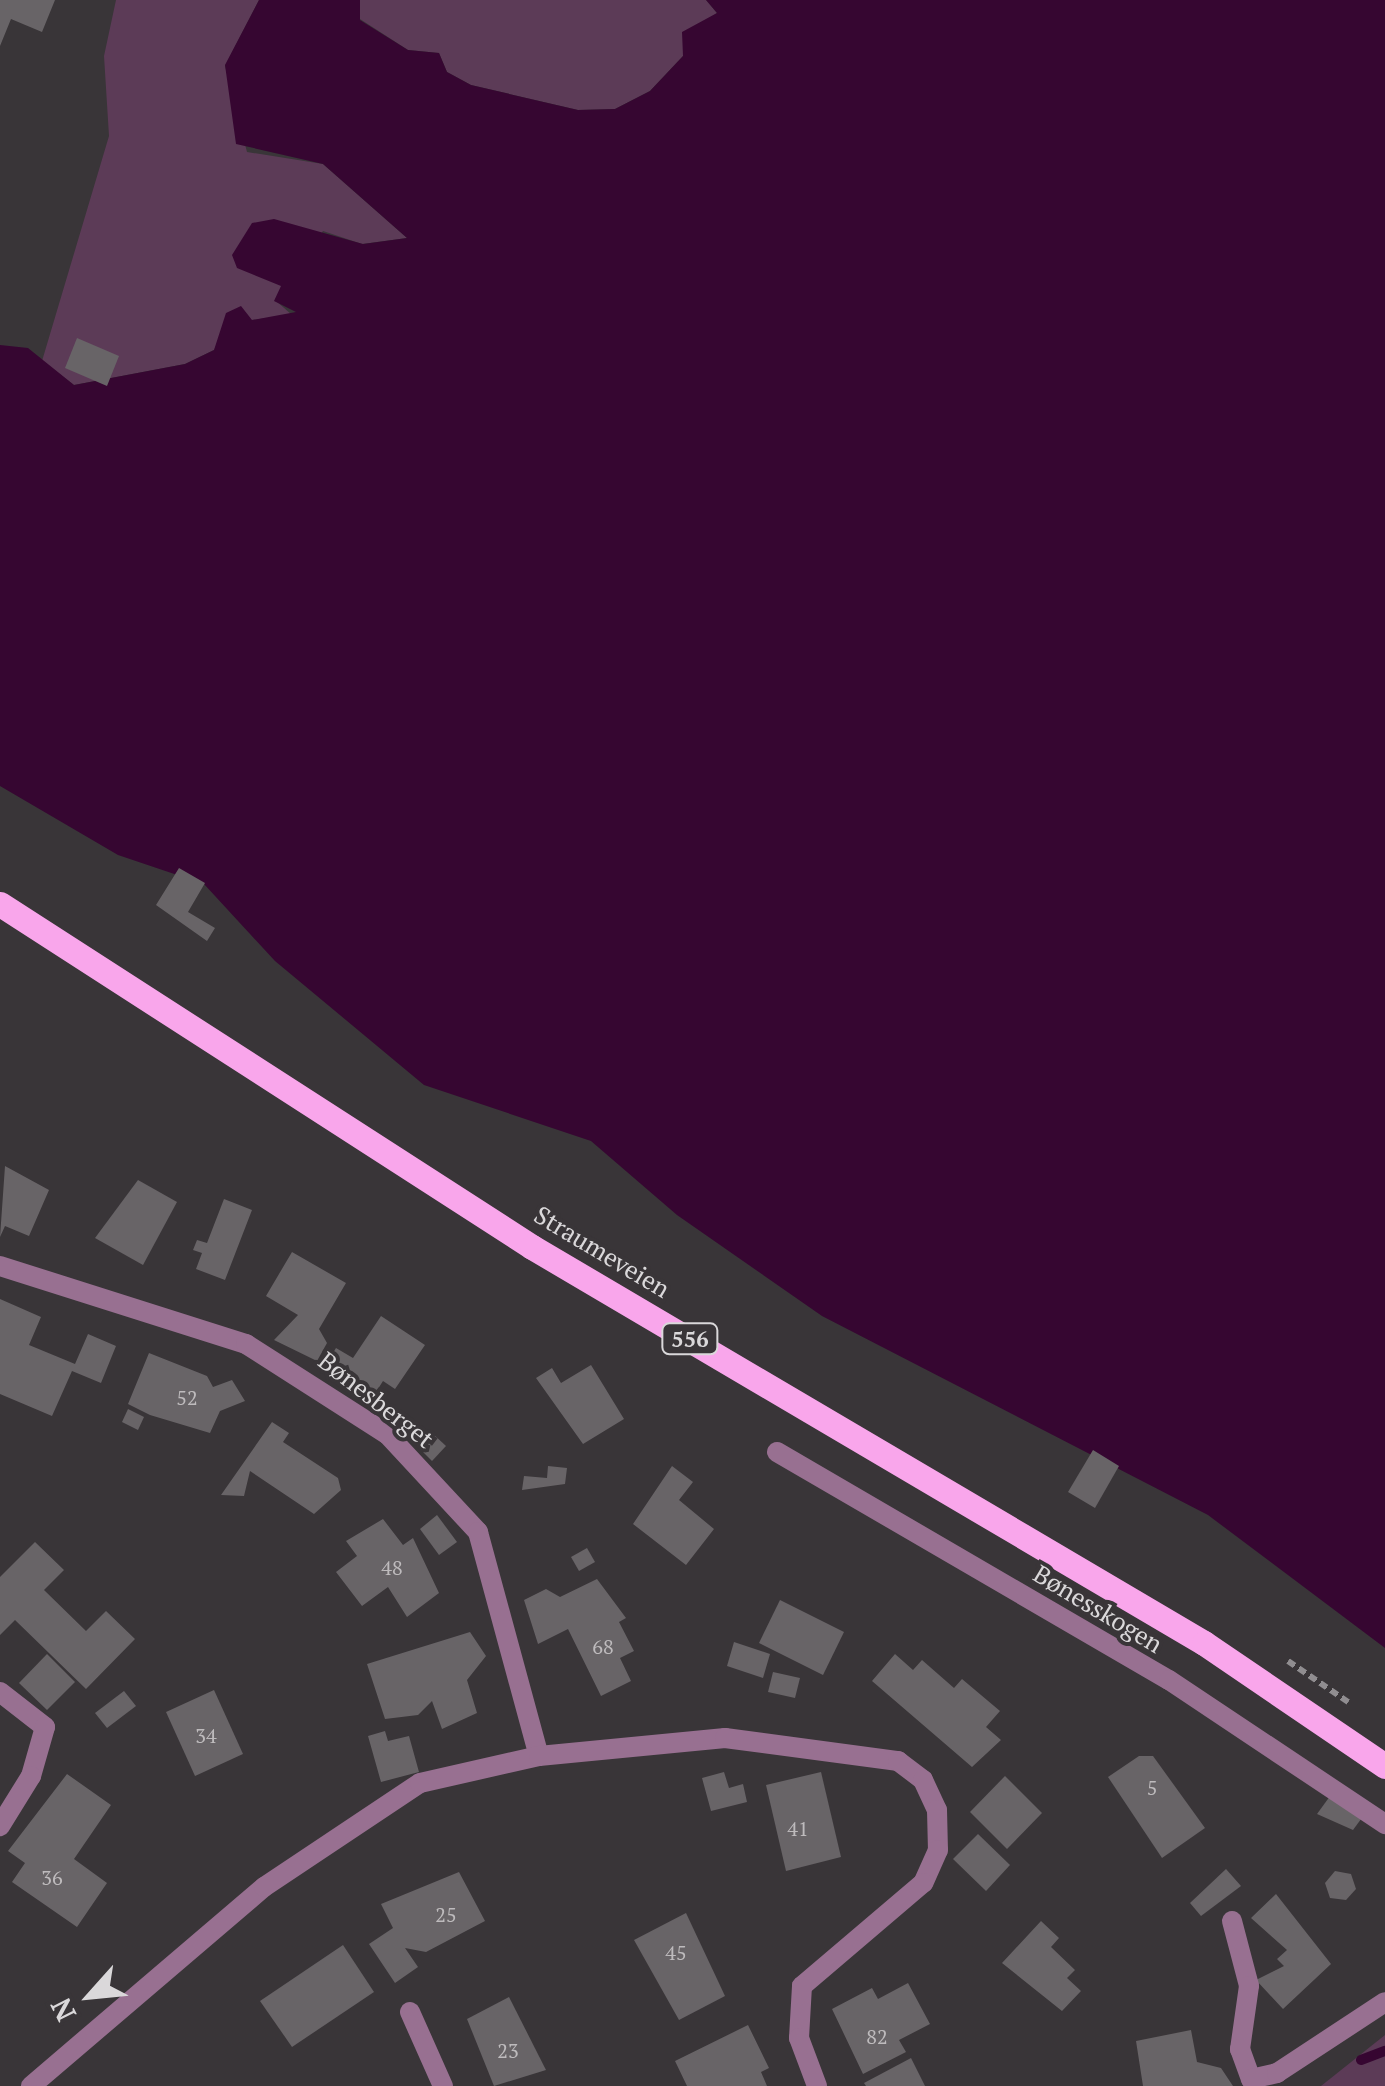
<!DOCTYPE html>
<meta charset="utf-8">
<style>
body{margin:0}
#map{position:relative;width:1385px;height:2086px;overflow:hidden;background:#393538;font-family:"PT Serif",serif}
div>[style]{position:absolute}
.green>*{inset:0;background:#5c3b57}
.water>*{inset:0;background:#360631}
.stream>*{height:10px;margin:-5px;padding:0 5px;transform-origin:5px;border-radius:5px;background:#360631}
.building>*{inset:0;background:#686467}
.path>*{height:6px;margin-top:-3px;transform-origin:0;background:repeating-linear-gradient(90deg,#908d90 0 8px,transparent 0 13px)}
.service>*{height:20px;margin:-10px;padding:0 10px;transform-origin:10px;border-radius:10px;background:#987091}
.minor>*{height:20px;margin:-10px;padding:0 10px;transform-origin:10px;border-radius:10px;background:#987091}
.primary>*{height:25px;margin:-12.5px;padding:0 12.5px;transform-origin:12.5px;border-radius:12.5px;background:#f9a6eb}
span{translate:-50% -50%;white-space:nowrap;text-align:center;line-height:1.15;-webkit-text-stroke:8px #393538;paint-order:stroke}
.number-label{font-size:20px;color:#bebbbd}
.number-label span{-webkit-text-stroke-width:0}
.shield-label span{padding:2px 8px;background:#393538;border:2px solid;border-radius:8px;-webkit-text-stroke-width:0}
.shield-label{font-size:22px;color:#dad8da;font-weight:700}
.street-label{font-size:25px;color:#dad8da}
.north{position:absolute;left:40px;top:1946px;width:100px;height:100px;-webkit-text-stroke:8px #393538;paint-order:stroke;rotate:243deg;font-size:28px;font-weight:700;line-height:40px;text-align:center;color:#dad8da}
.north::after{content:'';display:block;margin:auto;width:35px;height:45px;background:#dad8da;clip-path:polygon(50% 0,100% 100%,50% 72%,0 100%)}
</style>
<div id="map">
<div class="green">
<i style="clip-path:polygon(116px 0,259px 0,225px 66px,247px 152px,323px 164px,407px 238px,362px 244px,323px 231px,275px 300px,292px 315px,228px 323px,214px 350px,185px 364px,74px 385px,42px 361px,109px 136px,104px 56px)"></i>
<i style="clip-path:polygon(360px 0,706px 0,717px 13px,689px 32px,683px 56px,650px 91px,615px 109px,578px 110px,471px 85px,447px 72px,439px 53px,408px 50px,360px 19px)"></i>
<i style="clip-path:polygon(1385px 2035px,1385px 2086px,1321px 2086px)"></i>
</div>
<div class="water">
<i style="clip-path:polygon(259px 0,360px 0,360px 20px,408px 50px,439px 53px,447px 72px,471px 85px,578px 110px,615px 109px,650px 91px,683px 56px,682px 32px,717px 13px,706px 0,1385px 0,1385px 1648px,1208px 1515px,822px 1316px,677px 1215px,591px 1141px,424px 1085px,275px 961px,204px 884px,118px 855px,0 786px,0 345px,28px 348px,74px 385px,185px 364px,214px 350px,226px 313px,241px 306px,252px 320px,296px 312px,274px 301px,281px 286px,237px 268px,232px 255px,252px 223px,274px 219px,363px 244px,407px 238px,323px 164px,236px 144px,225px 65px)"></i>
</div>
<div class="stream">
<i style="left:1361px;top:2060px;width:26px;rotate:-21deg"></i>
</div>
<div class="building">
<i style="clip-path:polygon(0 0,55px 0,42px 32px,11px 19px,0 46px)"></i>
<i style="clip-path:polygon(77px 338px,119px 356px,107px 386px,65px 368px)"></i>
<i style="clip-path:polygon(179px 868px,205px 883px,188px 912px,215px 928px,207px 941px,156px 905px)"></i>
<i style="clip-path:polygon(5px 1166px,49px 1190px,29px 1236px,5px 1226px,0 1237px)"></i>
<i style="clip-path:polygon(138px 1180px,177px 1202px,143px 1265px,95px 1238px)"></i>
<i style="clip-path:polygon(224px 1199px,252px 1210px,225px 1280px,196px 1269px,202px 1253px,193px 1250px,197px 1240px,207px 1243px)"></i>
<i style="clip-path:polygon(292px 1252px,346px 1283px,319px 1329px,327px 1343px,317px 1361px,274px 1340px,298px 1315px,266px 1296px)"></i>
<i style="clip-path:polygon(0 1299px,41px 1317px,29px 1345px,75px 1364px,88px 1334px,116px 1346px,101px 1383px,72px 1371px,52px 1416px,0 1394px)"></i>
<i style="clip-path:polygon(381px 1316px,425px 1345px,395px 1389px,383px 1381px,369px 1403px,328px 1361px,336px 1348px,353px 1358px)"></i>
<i style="clip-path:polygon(149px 1353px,207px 1376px,213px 1387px,232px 1380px,245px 1401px,220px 1411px,210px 1433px,150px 1415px,128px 1404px)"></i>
<i style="clip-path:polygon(591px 1365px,624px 1419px,583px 1444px,536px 1378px,552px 1368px,561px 1383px)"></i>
<i style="clip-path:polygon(128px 1409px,144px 1417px,138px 1430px,122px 1422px)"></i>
<i style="clip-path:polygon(272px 1422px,289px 1433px,283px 1442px,338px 1478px,341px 1490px,314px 1514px,250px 1471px,244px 1496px,221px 1495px)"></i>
<i style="clip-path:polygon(431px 1432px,446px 1446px,432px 1461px,423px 1452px)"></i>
<i style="clip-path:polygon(1093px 1450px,1119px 1466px,1095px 1508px,1068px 1492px)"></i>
<i style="clip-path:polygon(548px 1466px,567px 1468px,565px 1484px,522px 1490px,524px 1476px,547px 1478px)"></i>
<i style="clip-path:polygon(672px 1466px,693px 1482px,679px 1500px,714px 1529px,686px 1565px,633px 1524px)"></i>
<i style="clip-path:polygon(437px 1515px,457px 1542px,439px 1555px,420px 1529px)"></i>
<i style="clip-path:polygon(383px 1519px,403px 1545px,413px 1538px,439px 1593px,407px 1617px,388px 1587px,362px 1606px,336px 1572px,357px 1556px,346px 1541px)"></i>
<i style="clip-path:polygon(35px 1542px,64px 1570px,44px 1590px,86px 1631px,106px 1611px,135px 1639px,86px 1689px,15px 1620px,0 1635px,0 1577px)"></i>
<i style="clip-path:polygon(587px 1548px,595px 1562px,579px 1571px,571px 1557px)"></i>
<i style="clip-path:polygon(597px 1579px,626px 1618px,619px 1622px,634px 1651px,620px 1658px,631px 1681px,601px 1696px,568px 1629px,538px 1644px,524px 1600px,546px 1589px,560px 1597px)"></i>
<i style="clip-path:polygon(780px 1600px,844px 1632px,823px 1675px,759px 1643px)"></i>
<i style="clip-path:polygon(470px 1632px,486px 1656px,467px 1680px,477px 1713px,442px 1729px,432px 1701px,418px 1715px,385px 1719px,367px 1664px)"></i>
<i style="clip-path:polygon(734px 1642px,770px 1654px,763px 1678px,727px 1666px)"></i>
<i style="clip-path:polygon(47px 1654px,75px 1682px,47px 1710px,19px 1683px)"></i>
<i style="clip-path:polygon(895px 1654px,913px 1670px,922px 1660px,954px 1688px,962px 1679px,1000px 1711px,986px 1727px,1001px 1740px,972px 1767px,872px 1681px)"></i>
<i style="clip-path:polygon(773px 1672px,800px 1678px,795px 1698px,768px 1692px)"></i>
<i style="clip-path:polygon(214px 1690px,243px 1754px,195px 1776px,166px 1712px)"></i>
<i style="clip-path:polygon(124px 1691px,136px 1706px,107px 1728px,95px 1713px)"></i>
<i style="clip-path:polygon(385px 1731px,388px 1741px,409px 1736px,419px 1772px,381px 1782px,368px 1736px)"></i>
<i style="clip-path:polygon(1139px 1756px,1153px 1756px,1205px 1828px,1162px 1858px,1108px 1777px)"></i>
<i style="clip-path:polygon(724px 1772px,729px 1788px,743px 1784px,747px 1802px,711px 1811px,702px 1778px)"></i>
<i style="clip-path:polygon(821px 1772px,841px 1857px,786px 1871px,766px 1785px)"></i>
<i style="clip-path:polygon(67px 1774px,111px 1805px,74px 1859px,107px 1883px,77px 1927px,12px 1882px,25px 1863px,8px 1851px)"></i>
<i style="clip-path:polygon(1005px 1776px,1042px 1813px,1007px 1849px,970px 1812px)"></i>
<i style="clip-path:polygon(1333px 1792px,1364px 1815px,1353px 1830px,1317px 1814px)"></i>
<i style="clip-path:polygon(978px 1834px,1010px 1865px,986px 1891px,953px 1859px)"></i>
<i style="clip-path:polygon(1226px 1869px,1241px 1886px,1201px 1916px,1190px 1903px)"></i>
<i style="clip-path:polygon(1335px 1871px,1351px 1874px,1356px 1889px,1346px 1900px,1330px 1898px,1325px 1883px)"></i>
<i style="clip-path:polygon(459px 1872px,485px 1921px,426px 1952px,405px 1948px,418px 1967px,395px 1983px,369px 1944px,393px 1928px,381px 1904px)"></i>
<i style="clip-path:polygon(1276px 1894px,1331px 1964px,1283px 2009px,1256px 1980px,1284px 1966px,1277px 1959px,1287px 1950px,1251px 1918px)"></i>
<i style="clip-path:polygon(686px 1913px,725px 1996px,679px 2020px,634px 1940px)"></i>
<i style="clip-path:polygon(1041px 1921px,1059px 1938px,1051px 1947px,1075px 1970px,1067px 1978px,1081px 1991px,1062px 2011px,1002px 1963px)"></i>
<i style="clip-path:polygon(343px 1945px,374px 1992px,292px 2047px,260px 2001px)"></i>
<i style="clip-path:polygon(908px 1983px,930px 2024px,899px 2040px,906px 2052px,863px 2074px,832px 2009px,872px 1988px,878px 1999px)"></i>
<i style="clip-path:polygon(509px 1997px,546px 2070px,494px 2086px,467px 2019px)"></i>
<i style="clip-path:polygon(748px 2025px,769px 2068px,761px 2072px,767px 2086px,687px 2086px,675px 2061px)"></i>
<i style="clip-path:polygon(1191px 2030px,1197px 2062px,1221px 2068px,1233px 2086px,1143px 2086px,1136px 2041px)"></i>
<i style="clip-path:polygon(911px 2058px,925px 2086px,866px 2086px,864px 2083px)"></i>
</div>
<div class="path">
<i style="left:1288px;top:1661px;width:73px;rotate:34.3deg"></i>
</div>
<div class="service">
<i style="left:0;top:1692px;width:57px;rotate:37.9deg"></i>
<i style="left:45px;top:1727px;width:51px;rotate:105.9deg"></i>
<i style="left:31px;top:1776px;width:59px;rotate:121.8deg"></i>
<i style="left:1232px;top:1921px;width:67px;rotate:75.3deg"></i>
<i style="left:1249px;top:1986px;width:64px;rotate:98.1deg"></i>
<i style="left:1240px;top:2049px;width:32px;rotate:70deg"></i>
<i style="left:1251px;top:2079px;width:27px;rotate:-13deg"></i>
<i style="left:1277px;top:2073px;width:129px;rotate:-33.3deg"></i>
</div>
<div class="minor">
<i style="left:0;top:1266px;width:258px;rotate:17.6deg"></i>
<i style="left:246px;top:1344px;width:167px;rotate:32.6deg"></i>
<i style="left:387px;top:1434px;width:134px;rotate:47.1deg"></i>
<i style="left:478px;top:1532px;width:232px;rotate:74.8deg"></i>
<i style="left:777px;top:1452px;width:453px;rotate:30.2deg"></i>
<i style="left:1169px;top:1680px;width:260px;rotate:33.7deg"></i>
<i style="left:410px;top:2012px;width:81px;rotate:66deg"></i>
<i style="left:31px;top:2086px;width:306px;rotate:-40.5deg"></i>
<i style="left:264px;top:1887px;width:187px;rotate:-33.7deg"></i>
<i style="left:420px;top:1783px;width:122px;rotate:-12.8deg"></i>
<i style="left:539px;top:1756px;width:187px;rotate:-5.5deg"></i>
<i style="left:725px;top:1738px;width:175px;rotate:7.6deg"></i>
<i style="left:898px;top:1761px;width:31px;rotate:37deg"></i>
<i style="left:923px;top:1780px;width:33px;rotate:65deg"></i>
<i style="left:937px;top:1810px;width:40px;rotate:88.6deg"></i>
<i style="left:938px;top:1850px;width:36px;rotate:114deg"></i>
<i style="left:923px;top:1883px;width:159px;rotate:139.6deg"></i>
<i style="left:802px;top:1986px;width:52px;rotate:93.3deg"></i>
<i style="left:799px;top:2038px;width:51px;rotate:69.4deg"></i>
</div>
<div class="primary">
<i style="left:0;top:904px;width:633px;rotate:32.81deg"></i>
<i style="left:532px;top:1247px;width:780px;rotate:30.51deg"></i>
<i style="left:1204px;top:1643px;width:219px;rotate:34.2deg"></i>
</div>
<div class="number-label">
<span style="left:187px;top:1397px">52</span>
<span style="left:392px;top:1567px">48</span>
<span style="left:603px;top:1646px">68</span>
<span style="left:206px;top:1735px">34</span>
<span style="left:1152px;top:1787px">5</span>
<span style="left:798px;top:1828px">41</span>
<span style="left:52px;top:1877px">36</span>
<span style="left:446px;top:1914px">25</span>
<span style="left:676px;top:1952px">45</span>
<span style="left:877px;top:2036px">82</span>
<span style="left:508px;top:2050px">23</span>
</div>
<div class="shield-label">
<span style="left:690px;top:1339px">556</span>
</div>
<div class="street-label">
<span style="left:602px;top:1252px;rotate:31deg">Straumeveien</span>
<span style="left:376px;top:1400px;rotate:38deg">Bønesberget</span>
<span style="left:1098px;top:1609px;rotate:31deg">Bønesskogen</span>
</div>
<div class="north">N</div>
</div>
